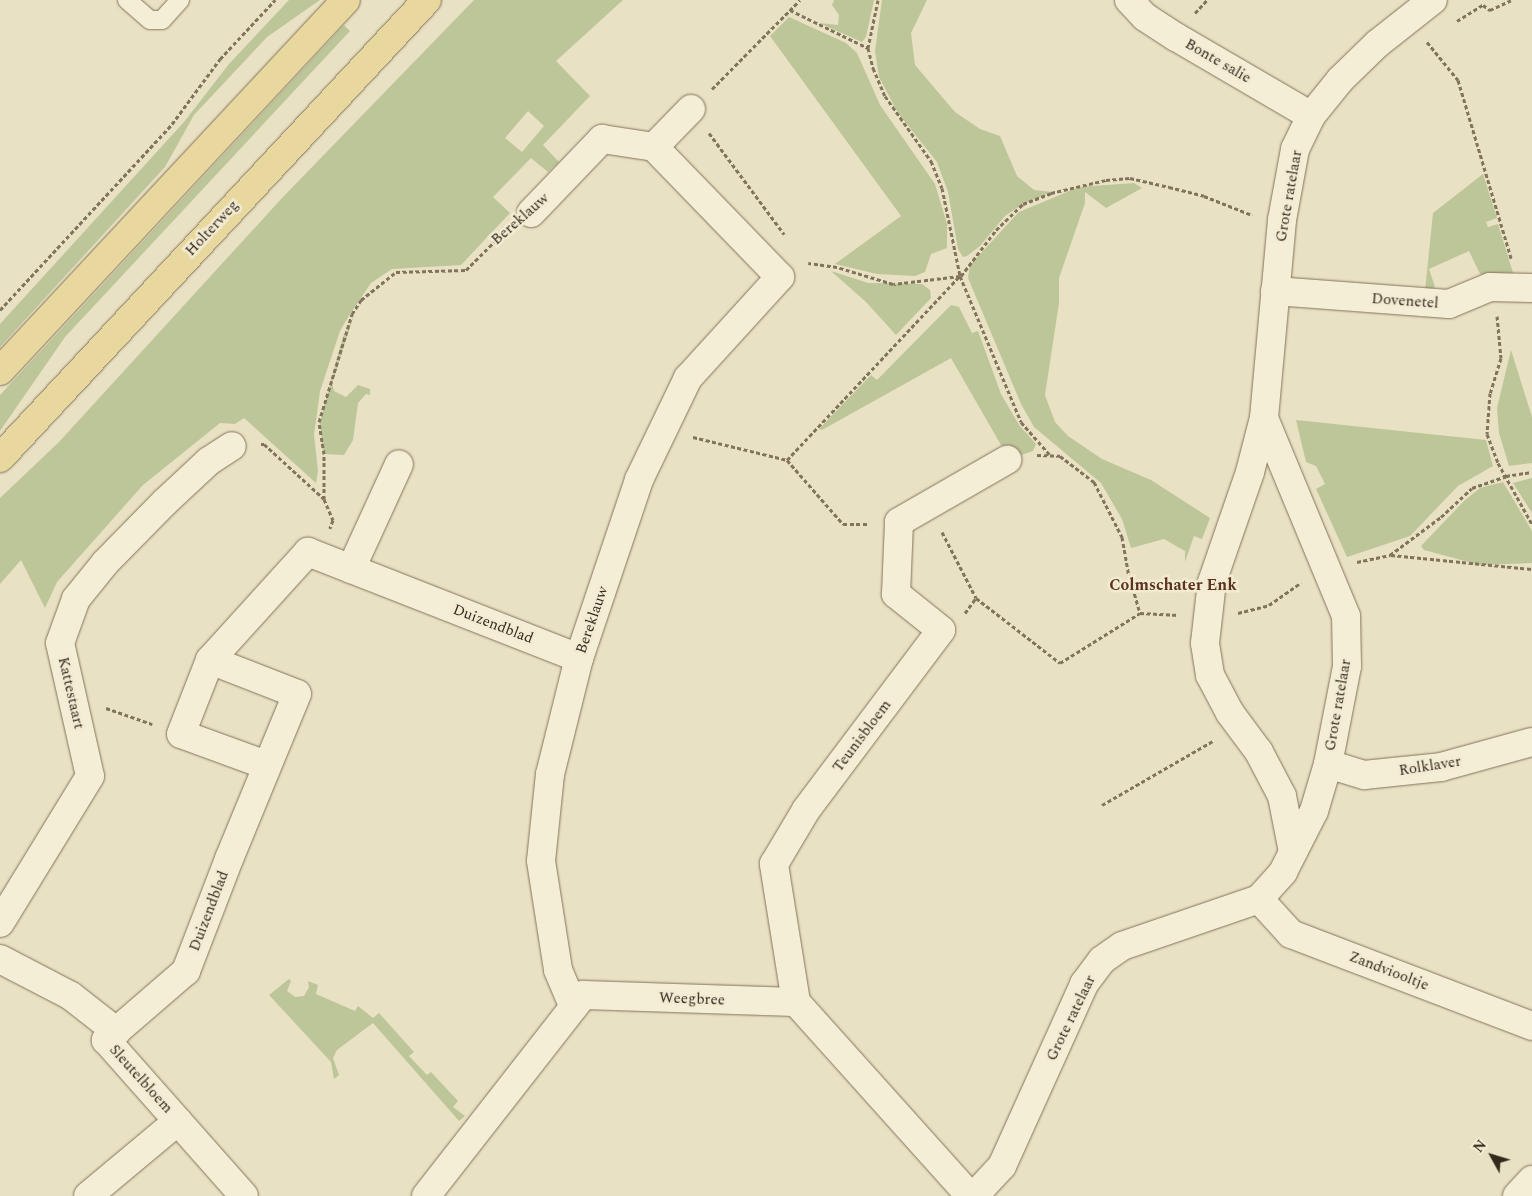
<!DOCTYPE html>
<style>
body{margin:0}
#map{position:relative;width:1532px;height:1196px;overflow:hidden;background:#e9e1c3;font-family:Spectral,serif}
div>[style]{position:absolute}
.green>*{inset:0;background:#bdc698}
.path>*{height:3px;margin-top:-1.5px;transform-origin:0;background:repeating-linear-gradient(90deg,#82735c 0 4px,transparent 0 6.5px)}
.roads{filter:drop-shadow(0 0 1px #82735c) drop-shadow(0 0 1px #82735c)}
.service>*{height:18px;margin:-9px;padding:0 9px;transform-origin:9px;border-radius:9px;background:#f5eed6}
.minor>*{height:28px;margin:-14px;padding:0 14px;transform-origin:14px;border-radius:14px;background:#f5eed6}
.primary>*{height:28px;margin:-14px;padding:0 14px;transform-origin:14px;border-radius:14px;background:#e9d89e}
span{translate:-50% -50%;white-space:nowrap;text-align:center;line-height:1.15;-webkit-text-stroke:5px #f2ebd2;paint-order:stroke}
.street-label{font-size:15px;color:#332a1e}
.neighbourhood-label{font-size:16px;color:#5c3322;font-weight:700}
.north{position:absolute;left:1467px;top:1131px;width:50px;height:50px;-webkit-text-stroke:4px #f2ebd2;paint-order:stroke;rotate:309deg;font-size:14px;font-weight:700;line-height:20px;text-align:center;color:#332a1e}
.north::after{content:'';display:block;margin:auto;width:18px;height:22px;background:#332a1e;clip-path:polygon(50% 0,100% 100%,50% 72%,0 100%)}
</style>
<div id="map">
<div class="green">
<i style="clip-path:polygon(289px 0,320px 0,267px 37px,194px 115px,165px 167px,0 347px,0 324px,184px 122px,229px 64px)"></i>
<i style="clip-path:polygon(evenodd,474px 0,623px 0,556px 61px,590px 96px,543px 145px,559px 162px,548px 172px,531px 158px,493px 197px,510px 213px,461px 265px,392px 269px,371px 283px,350px 314px,340px 331px,320px 391px,314px 435px,318px 471px,316px 483px,244px 418px,235px 424px,220px 423px,143px 485px,57px 582px,45px 608px,21px 560px,0 584px,0 498px,59px 442px,282px 198px,474px 0,528px 111px,544px 126px,522px 152px,505px 138px,528px 111px)"></i>
<i style="clip-path:polygon(834px 0,874px 0,866px 37px,862px 42px,819px 23px,838px 25px,839px 15px,832px 5px)"></i>
<i style="clip-path:polygon(882px 0,927px 0,911px 33px,915px 65px,955px 112px,980px 129px,1000px 136px,1017px 176px,1034px 190px,1052px 192px,1023px 204px,1005px 216px,980px 246px,967px 256px,963px 257px,958px 249px,948px 192px,937px 162px,898px 113px,879px 77px,875px 51px)"></i>
<i style="clip-path:polygon(789px 17px,846px 43px,857px 53px,880px 105px,935px 184px,947px 224px,947px 248px,931px 254px,925px 272px,915px 276px,877px 274px,835px 264px,901px 216px,770px 36px)"></i>
<i style="clip-path:polygon(344px 25px,350px 31px,65px 337px,0 431px,0 395px)"></i>
<i style="clip-path:polygon(1483px 174px,1497px 218px,1486px 222px,1488px 227px,1498px 224px,1514px 276px,1480px 274px,1469px 251px,1429px 269px,1435px 287px,1425px 291px,1433px 213px)"></i>
<i style="clip-path:polygon(1134px 183px,1142px 188px,1106px 208px,1085px 192px,1085px 203px,1059px 278px,1059px 303px,1045px 395px,1055px 422px,1068px 436px,1102px 459px,1151px 480px,1210px 518px,1202px 539px,1194px 536px,1185px 562px,1185px 551px,1164px 539px,1131px 548px,1122px 519px,1101px 483px,1034px 427px,1021px 404px,968px 278px,970px 265px,1019px 212px,1079px 187px)"></i>
<i style="clip-path:polygon(831px 271px,868px 283px,922px 284px,930px 290px,931px 298px,896px 335px,866px 302px)"></i>
<i style="clip-path:polygon(951px 305px,959px 307px,972px 333px,978px 331px,1001px 394px,1019px 425px,1036px 444px,1033px 451px,1009px 459px,951px 358px,822px 430px,819px 429px,871px 375px,877px 380px)"></i>
<i style="clip-path:polygon(354px 315px,332px 384px,334px 391px,346px 397px,358px 385px,370px 389px,370px 395px,366px 394px,358px 403px,353px 440px,344px 455px,323px 454px,320px 421px,343px 337px)"></i>
<i style="clip-path:polygon(1511px 350px,1532px 417px,1532px 463px,1509px 466px,1499px 433px,1497px 408px)"></i>
<i style="clip-path:polygon(1296px 420px,1486px 440px,1493px 466px,1458px 486px,1410px 536px,1347px 557px,1316px 489px,1325px 484px,1316px 466px,1306px 462px)"></i>
<i style="clip-path:polygon(1532px 478px,1532px 513px,1513px 483px)"></i>
<i style="clip-path:polygon(1503px 482px,1532px 531px,1532px 563px,1480px 565px,1424px 550px,1421px 546px,1464px 501px,1480px 488px)"></i>
<i style="clip-path:polygon(289px 979px,291px 981px,287px 991px,295px 997px,304px 996px,309px 987px,308px 981px,318px 985px,316px 994px,355px 1011px,358px 1006px,373px 1018px,379px 1013px,414px 1052px,409px 1056px,427px 1075px,431px 1072px,458px 1101px,453px 1107px,465px 1116px,459px 1121px,373px 1023px,337px 1050px,333px 1058px,339px 1075px,334px 1079px,331px 1062px,269px 995px)"></i>
</div>
<div class="path">
<i style="left:878px;top:0;width:49px;rotate:101.8deg"></i>
<i style="left:868px;top:48px;width:21px;rotate:76deg"></i>
<i style="left:873px;top:68px;width:30px;rotate:67deg"></i>
<i style="left:885px;top:96px;width:80px;rotate:54.7deg"></i>
<i style="left:931px;top:161px;width:29px;rotate:68deg"></i>
<i style="left:942px;top:188px;width:90px;rotate:78.4deg"></i>
<i style="left:960px;top:276px;width:158px;rotate:67.3deg"></i>
<i style="left:1021px;top:422px;width:43px;rotate:48.8deg"></i>
<i style="left:790px;top:10px;width:87px;rotate:26deg"></i>
<i style="left:1195px;top:13px;width:18px;rotate:-47deg"></i>
<i style="left:1457px;top:21px;width:31px;rotate:-32deg"></i>
<i style="left:1483px;top:5px;width:9px;rotate:36deg"></i>
<i style="left:1490px;top:10px;width:23px;rotate:-25deg"></i>
<i style="left:1427px;top:42px;width:49px;rotate:50.8deg"></i>
<i style="left:1458px;top:80px;width:186px;rotate:73.4deg"></i>
<i style="left:712px;top:89px;width:125px;rotate:-45.3deg"></i>
<i style="left:709px;top:133px;width:126px;rotate:53.4deg"></i>
<i style="left:961px;top:276px;width:58px;rotate:-52.7deg"></i>
<i style="left:996px;top:230px;width:37px;rotate:-44deg"></i>
<i style="left:1023px;top:204px;width:30px;rotate:-21deg"></i>
<i style="left:1051px;top:193px;width:57px;rotate:-13.3deg"></i>
<i style="left:1106px;top:180px;width:24px;rotate:-5deg"></i>
<i style="left:1130px;top:178px;width:40px;rotate:13deg"></i>
<i style="left:1169px;top:187px;width:36px;rotate:14deg"></i>
<i style="left:1204px;top:196px;width:52px;rotate:21.6deg"></i>
<i style="left:0;top:310px;width:253px;rotate:-47.2deg"></i>
<i style="left:172px;top:124px;width:81px;rotate:-53.6deg"></i>
<i style="left:220px;top:59px;width:81px;rotate:-47deg"></i>
<i style="left:1497px;top:316px;width:42px;rotate:84.6deg"></i>
<i style="left:1501px;top:358px;width:37px;rotate:107deg"></i>
<i style="left:1490px;top:393px;width:41px;rotate:94.2deg"></i>
<i style="left:1487px;top:434px;width:31px;rotate:69deg"></i>
<i style="left:1498px;top:463px;width:70px;rotate:60.9deg"></i>
<i style="left:693px;top:437px;width:97px;rotate:13.7deg"></i>
<i style="left:787px;top:460px;width:85px;rotate:48.8deg"></i>
<i style="left:843px;top:524px;width:25px"></i>
<i style="left:261px;top:444px;width:3px"></i>
<i style="left:264px;top:444px;width:81px;rotate:42.5deg"></i>
<i style="left:324px;top:499px;width:23px;rotate:67deg"></i>
<i style="left:333px;top:520px;width:9px;rotate:111deg"></i>
<i style="left:1037px;top:455px;width:23px;rotate:2deg"></i>
<i style="left:1060px;top:456px;width:43px;rotate:37.4deg"></i>
<i style="left:1094px;top:482px;width:62px;rotate:63deg"></i>
<i style="left:1122px;top:537px;width:39px;rotate:80deg"></i>
<i style="left:1129px;top:575px;width:40px;rotate:74deg"></i>
<i style="left:787px;top:460px;width:253px;rotate:-46.8deg"></i>
<i style="left:960px;top:276px;width:67px;rotate:173.2deg"></i>
<i style="left:893px;top:284px;width:59px;rotate:-163.1deg"></i>
<i style="left:837px;top:267px;width:29px;rotate:-172deg"></i>
<i style="left:324px;top:499px;width:45px;rotate:-90deg"></i>
<i style="left:324px;top:454px;width:32px;rotate:-99deg"></i>
<i style="left:319px;top:422px;width:113px;rotate:-73deg"></i>
<i style="left:352px;top:314px;width:17px;rotate:-57deg"></i>
<i style="left:361px;top:300px;width:45px;rotate:-38.7deg"></i>
<i style="left:396px;top:272px;width:70px;rotate:-1.6deg"></i>
<i style="left:466px;top:270px;width:57px;rotate:-45deg"></i>
<i style="left:942px;top:532px;width:74px;rotate:62.7deg"></i>
<i style="left:1391px;top:555px;width:142px;rotate:5.7deg"></i>
<i style="left:1357px;top:562px;width:34px;rotate:-12deg"></i>
<i style="left:1390px;top:555px;width:64px;rotate:-36.7deg"></i>
<i style="left:1441px;top:517px;width:42px;rotate:-43.1deg"></i>
<i style="left:1472px;top:488px;width:36px;rotate:-19deg"></i>
<i style="left:1506px;top:476px;width:26px;rotate:-9deg"></i>
<i style="left:965px;top:613px;width:19px;rotate:-54deg"></i>
<i style="left:976px;top:598px;width:106px;rotate:37.7deg"></i>
<i style="left:1060px;top:663px;width:94px;rotate:-32deg"></i>
<i style="left:1140px;top:613px;width:39px;rotate:3deg"></i>
<i style="left:1238px;top:613px;width:32px;rotate:-14deg"></i>
<i style="left:1269px;top:605px;width:39px;rotate:-35deg"></i>
<i style="left:106px;top:708px;width:49px;rotate:19.2deg"></i>
<i style="left:1102px;top:805px;width:128px;rotate:-30deg"></i>
</div>
<div class="roads">
<div class="service">
<i style="left:127px;top:0;width:30px;rotate:41deg"></i>
<i style="left:150px;top:20px;width:12px"></i>
<i style="left:162px;top:20px;width:27px;rotate:-48deg"></i>
</div>
<div class="minor">
<i style="left:1129px;top:0;width:23px;rotate:47deg"></i>
<i style="left:1145px;top:17px;width:37px;rotate:33deg"></i>
<i style="left:1176px;top:37px;width:156px;rotate:30.3deg"></i>
<i style="left:654px;top:147px;width:53px;rotate:-45.8deg"></i>
<i style="left:531px;top:213px;width:103px;rotate:-46.2deg"></i>
<i style="left:602px;top:139px;width:53px;rotate:8.7deg"></i>
<i style="left:654px;top:147px;width:181px;rotate:45.9deg"></i>
<i style="left:780px;top:277px;width:137px;rotate:132.3deg"></i>
<i style="left:688px;top:378px;width:113px;rotate:115.7deg"></i>
<i style="left:639px;top:480px;width:188px;rotate:108.6deg"></i>
<i style="left:579px;top:658px;width:120px;rotate:104deg"></i>
<i style="left:550px;top:774px;width:87px;rotate:95.9deg"></i>
<i style="left:541px;top:861px;width:110px;rotate:81.1deg"></i>
<i style="left:558px;top:970px;width:38px;rotate:67deg"></i>
<i style="left:1275px;top:291px;width:174px;rotate:4.3deg"></i>
<i style="left:1449px;top:304px;width:44px;rotate:-22.5deg"></i>
<i style="left:1490px;top:287px;width:42px;rotate:1.4deg"></i>
<i style="left:351px;top:569px;width:115px;rotate:-65.4deg"></i>
<i style="left:210px;top:660px;width:93px;rotate:21.3deg"></i>
<i style="left:297px;top:694px;width:178px;rotate:112.4deg"></i>
<i style="left:229px;top:859px;width:120px;rotate:111deg"></i>
<i style="left:186px;top:971px;width:106px;rotate:139.2deg"></i>
<i style="left:106px;top:1040px;width:208px;rotate:48.5deg"></i>
<i style="left:1328px;top:764px;width:38px;rotate:17deg"></i>
<i style="left:1364px;top:775px;width:77px;rotate:-5.9deg"></i>
<i style="left:1441px;top:767px;width:94px;rotate:-15.4deg"></i>
<i style="left:266px;top:765px;width:90px;rotate:-160deg"></i>
<i style="left:181px;top:734px;width:79px;rotate:-68.6deg"></i>
<i style="left:210px;top:660px;width:146px;rotate:-47.8deg"></i>
<i style="left:308px;top:552px;width:291px;rotate:21.4deg"></i>
<i style="left:1293px;top:852px;width:57px;rotate:-101.1deg"></i>
<i style="left:1282px;top:796px;width:50px;rotate:-117.6deg"></i>
<i style="left:1259px;top:752px;width:49px;rotate:-126.6deg"></i>
<i style="left:1230px;top:713px;width:43px;rotate:-117.8deg"></i>
<i style="left:1210px;top:675px;width:32px;rotate:-99deg"></i>
<i style="left:1205px;top:643px;width:61px;rotate:-83.5deg"></i>
<i style="left:1212px;top:582px;width:116px;rotate:-70.9deg"></i>
<i style="left:1250px;top:472px;width:56px;rotate:-75.5deg"></i>
<i style="left:1264px;top:418px;width:199px;rotate:-84.8deg"></i>
<i style="left:1282px;top:220px;width:72px;rotate:-79.6deg"></i>
<i style="left:1295px;top:149px;width:37px;rotate:-64deg"></i>
<i style="left:1311px;top:116px;width:46px;rotate:-51.1deg"></i>
<i style="left:1340px;top:80px;width:52px;rotate:-44.2deg"></i>
<i style="left:1377px;top:44px;width:71px;rotate:-38.2deg"></i>
<i style="left:1259px;top:899px;width:47px;rotate:47.6deg"></i>
<i style="left:1291px;top:934px;width:258px;rotate:20.9deg"></i>
<i style="left:0;top:923px;width:172px;rotate:-58.5deg"></i>
<i style="left:90px;top:776px;width:136px;rotate:-102.7deg"></i>
<i style="left:60px;top:643px;width:47px;rotate:-70deg"></i>
<i style="left:76px;top:599px;width:46px;rotate:-51.1deg"></i>
<i style="left:105px;top:563px;width:86px;rotate:-45.5deg"></i>
<i style="left:165px;top:502px;width:60px;rotate:-43deg"></i>
<i style="left:209px;top:461px;width:27px;rotate:-33deg"></i>
<i style="left:0;top:959px;width:80px;rotate:27.5deg"></i>
<i style="left:71px;top:996px;width:58px;rotate:38deg"></i>
<i style="left:796px;top:1002px;width:140px;rotate:-99.1deg"></i>
<i style="left:774px;top:864px;width:63px;rotate:-59.3deg"></i>
<i style="left:806px;top:810px;width:225px;rotate:-53.1deg"></i>
<i style="left:941px;top:630px;width:58px;rotate:-141.3deg"></i>
<i style="left:896px;top:594px;width:72px;rotate:-87.6deg"></i>
<i style="left:899px;top:522px;width:125px;rotate:-29.9deg"></i>
<i style="left:88px;top:1196px;width:117px;rotate:-39.8deg"></i>
<i style="left:426px;top:1196px;width:255px;rotate:-52deg"></i>
<i style="left:583px;top:995px;width:213px;rotate:1.9deg"></i>
<i style="left:796px;top:1002px;width:261px;rotate:48.1deg"></i>
<i style="left:974px;top:1196px;width:41px;rotate:-47deg"></i>
<i style="left:1002px;top:1166px;width:200px;rotate:-65.7deg"></i>
<i style="left:1084px;top:984px;width:30px;rotate:-53deg"></i>
<i style="left:1102px;top:960px;width:24px;rotate:-35deg"></i>
<i style="left:1122px;top:946px;width:145px;rotate:-18.9deg"></i>
<i style="left:1259px;top:899px;width:36px;rotate:-48deg"></i>
<i style="left:1283px;top:872px;width:68px;rotate:-63.1deg"></i>
<i style="left:1314px;top:811px;width:49px;rotate:-73.4deg"></i>
<i style="left:1328px;top:764px;width:100px;rotate:-79deg"></i>
<i style="left:1347px;top:666px;width:50px;rotate:-91.1deg"></i>
<i style="left:1346px;top:616px;width:214px;rotate:-112.5deg"></i>
<i style="left:1517px;top:1196px;width:22px;rotate:-47deg"></i>
</div>
<div class="primary">
<i style="left:0;top:371px;width:507px;rotate:-47deg"></i>
<i style="left:0;top:458px;width:626px;rotate:-47.01deg"></i>
</div>
</div>
<div class="street-label">
<span style="left:1218px;top:61px;rotate:30deg">Bonte salie</span>
<span style="left:1289px;top:196px;rotate:-80deg">Grote ratelaar</span>
<span style="left:520px;top:219px;rotate:-41deg">Bereklauw</span>
<span style="left:212px;top:228px;rotate:-47deg">Holterweg</span>
<span style="left:1405px;top:301px;rotate:4deg">Dovenetel</span>
<span style="left:592px;top:620px;rotate:-71deg">Bereklauw</span>
<span style="left:493px;top:624px;rotate:21deg">Duizendblad</span>
<span style="left:71px;top:693px;rotate:77deg">Kattestaart</span>
<span style="left:1338px;top:705px;rotate:-80deg">Grote ratelaar</span>
<span style="left:862px;top:736px;rotate:-53deg">Teunisbloem</span>
<span style="left:1430px;top:766px;rotate:-9deg">Rolklaver</span>
<span style="left:209px;top:911px;rotate:-69deg">Duizendblad</span>
<span style="left:1389px;top:971px;rotate:21deg">Zandviooltje</span>
<span style="left:692px;top:999px;rotate:2deg">Weegbree</span>
<span style="left:1071px;top:1018px;rotate:-64deg">Grote ratelaar</span>
<span style="left:141px;top:1079px;rotate:48deg">Sleutelbloem</span>
</div>
<div class="neighbourhood-label">
<span style="left:1173px;top:585px">Colmschater Enk</span>
</div>
<div class="north">N</div>
</div>
